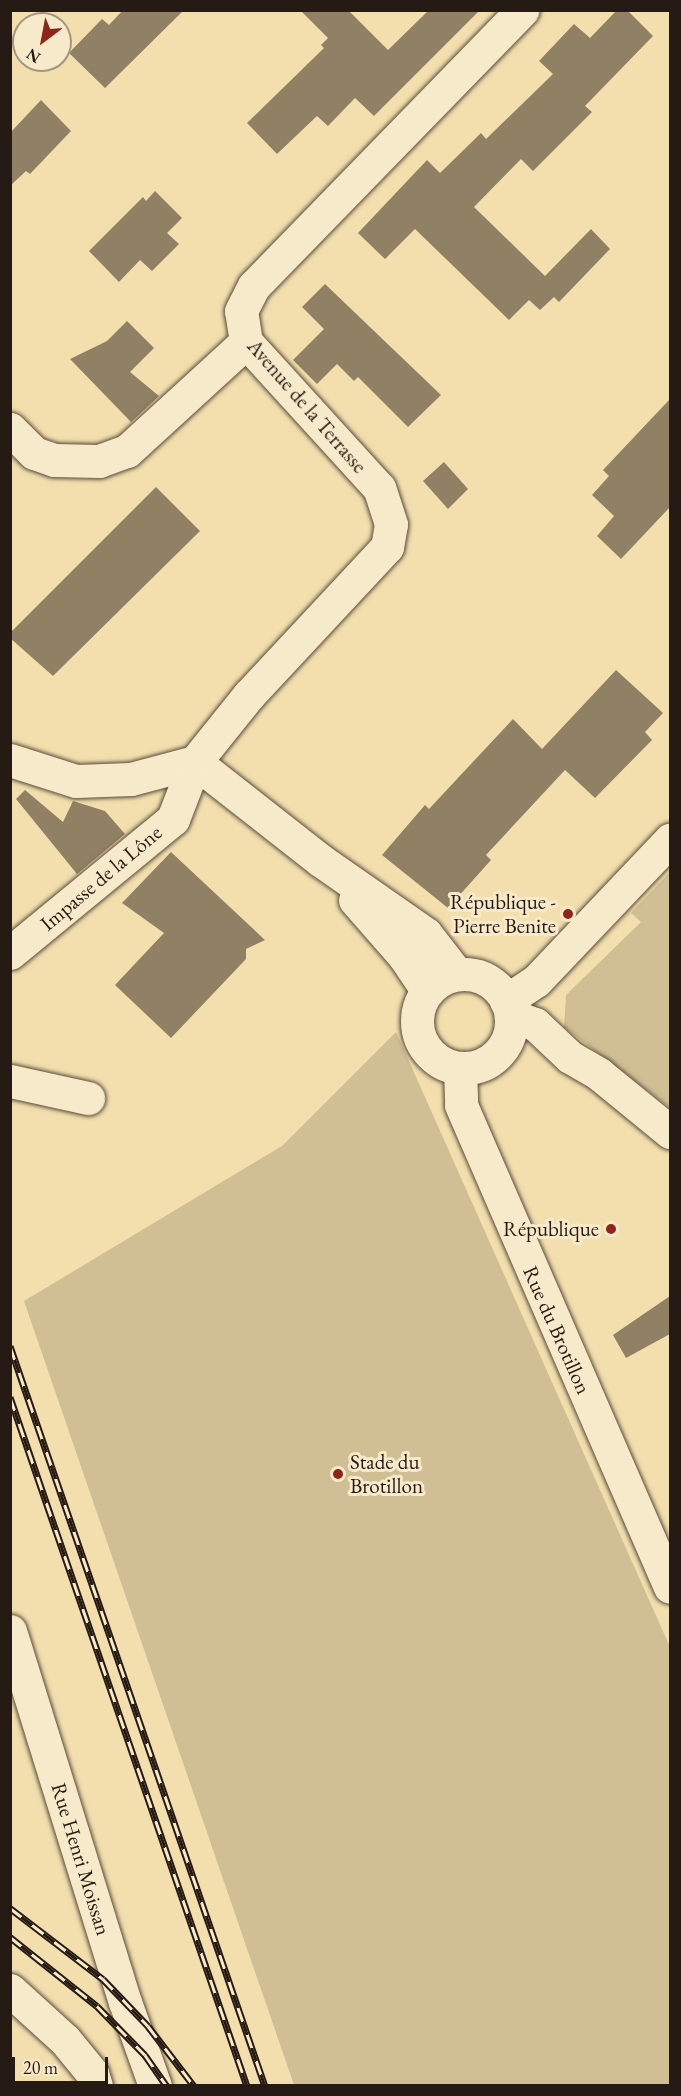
<!DOCTYPE html>
<meta charset="utf-8">
<style>
body{margin:0}
#map{position:relative;width:681px;height:2096px;overflow:hidden;background:#f3dfae;font-family:"EB Garamond",serif}
div>[style]{position:absolute}
.green>*{inset:0;background:#d0be94}
.building>*{inset:0;background:#918164}
.roads{filter:drop-shadow(0 0 2px #594c3a) drop-shadow(0 0 2px #594c3a)}
.minor>*{height:33px;margin:-16.5px;padding:0 16.5px;transform-origin:16.5px;border-radius:16.5px;background:#f7eaca}
.minor>.ring{margin:-16.5px;padding:0;box-sizing:content-box;background:none;border:33px solid #f7eaca;border-radius:50%}
.rail>*{height:7px;margin-top:-3.5px;transform-origin:0;background:repeating-linear-gradient(90deg,#f7eaca 0 14px,#261b14 0 28px);box-sizing:border-box;border-block:2px solid #261b14}
.dots>*{width:16px;height:16px;translate:-50% -50%;box-sizing:border-box;border:3px solid #f7eaca;border-radius:50%}
span{translate:-50% -50%;white-space:nowrap;text-align:center;line-height:1.15;-webkit-text-stroke:6px #f7eaca;paint-order:stroke}
.street-label{font-size:21px;color:#261b14}
.poi-label{font-size:21px;color:#261b14}
.right{translate:-100% -50%;text-align:right}
.left{translate:0 -50%;text-align:left}
.frame{position:absolute;inset:0;border:12px solid #261b14;pointer-events:none}
.north{position:absolute;left:12px;top:12px;width:60px;height:60px;box-sizing:border-box;background:#f7eaca;border:2px solid #a39781;border-radius:50%;rotate:212deg;font-size:16px;font-weight:700;line-height:24px;text-align:center;color:#261b14}
.north::after{content:'';display:block;margin:auto;width:21px;height:27px;background:#8f2418;clip-path:polygon(50% 0,100% 100%,50% 72%,0 100%)}
.scale{position:absolute;left:12px;top:2057px;width:96px;height:27px;box-sizing:border-box;border:3px solid #261b14;border-top:0;padding-left:8px;font-size:18px;line-height:21px;white-space:nowrap;color:#261b14;-webkit-text-stroke:4px #f7eaca;paint-order:stroke}
</style>
<div id="map">
<div class="green">
<i style="clip-path:polygon(670px 872px,670px 1105px,669px 1107px,564px 1027px,566px 995px,641px 922px,631px 913px)"></i>
<i style="clip-path:polygon(396px 1032px,670px 1647px,670px 2085px,294px 2085px,24px 1301px,282px 1146px)"></i>
</div>
<div class="building">
<i style="clip-path:polygon(123px 10px,184px 10px,105px 88px,69px 53px,102px 19px,109px 25px)"></i>
<i style="clip-path:polygon(300px 10px,348px 10px,388px 50px,429px 10px,480px 10px,374px 116px,355px 98px,328px 126px,317px 116px,277px 154px,247px 123px,324px 48px,321px 45px,328px 38px)"></i>
<i style="clip-path:polygon(617px 10px,627px 10px,653px 36px,585px 106px,592px 112px,533px 171px,521px 159px,474px 207px,545px 276px,591px 229px,610px 249px,559px 302px,554px 297px,540px 310px,529px 300px,509px 320px,415px 229px,385px 259px,358px 233px,427px 160px,440px 173px,481px 133px,486px 139px,553px 74px,539px 61px,574px 24px,590px 38px)"></i>
<i style="clip-path:polygon(41px 100px,71px 131px,30px 174px,26px 171px,10px 186px,10px 133px)"></i>
<i style="clip-path:polygon(155px 191px,182px 218px,167px 233px,179px 244px,152px 271px,140px 260px,119px 282px,89px 251px,143px 197px,146px 201px)"></i>
<i style="clip-path:polygon(325px 284px,441px 395px,408px 427px,358px 377px,354px 381px,337px 364px,317px 384px,293px 360px,324px 329px,302px 307px)"></i>
<i style="clip-path:polygon(127px 321px,154px 348px,130px 372px,159px 396px,131px 422px,70px 359px,107px 341px)"></i>
<i style="clip-path:polygon(670px 399px,670px 507px,621px 559px,597px 536px,614px 516px,592px 495px,609px 476px,603px 470px)"></i>
<i style="clip-path:polygon(444px 462px,468px 489px,448px 509px,423px 481px)"></i>
<i style="clip-path:polygon(156px 487px,200px 531px,53px 676px,10px 638px,10px 633px)"></i>
<i style="clip-path:polygon(616px 670px,663px 713px,645px 732px,652px 740px,595px 798px,565px 770px,486px 855px,491px 860px,448px 908px,382px 855px,425px 805px,429px 809px,513px 719px,542px 749px)"></i>
<i style="clip-path:polygon(25px 790px,63px 822px,73px 801px,105px 811px,125px 834px,77px 874px,16px 799px)"></i>
<i style="clip-path:polygon(171px 852px,265px 940px,246px 949px,246px 959px,171px 1038px,115px 985px,164px 933px,122px 903px)"></i>
<i style="clip-path:polygon(670px 1296px,670px 1334px,626px 1358px,613px 1335px)"></i>
</div>
<div class="roads">
<div class="minor">
<i style="left:10px;top:429px;width:34px;rotate:45deg"></i>
<i style="left:34px;top:453px;width:21px;rotate:19deg"></i>
<i style="left:54px;top:460px;width:45px;rotate:1.3deg"></i>
<i style="left:99px;top:461px;width:30px;rotate:-20deg"></i>
<i style="left:127px;top:451px;width:161px;rotate:-42.5deg"></i>
<i style="left:10px;top:760px;width:69px;rotate:17.7deg"></i>
<i style="left:76px;top:781px;width:55px;rotate:-2.1deg"></i>
<i style="left:131px;top:779px;width:66px;rotate:-14.9deg"></i>
<i style="left:195px;top:762px;width:159px;rotate:38.1deg"></i>
<i style="left:320px;top:860px;width:129px;rotate:34.9deg"></i>
<i style="left:426px;top:934px;width:51px;rotate:52.2deg"></i>
<i style="left:355px;top:900px;width:74px;rotate:48.8deg"></i>
<i style="left:404px;top:956px;width:41px;rotate:55.9deg"></i>
<i style="left:10px;top:953px;width:211px;rotate:-39.4deg"></i>
<i style="left:173px;top:819px;width:61px;rotate:-68.9deg"></i>
<i style="left:195px;top:762px;width:85px;rotate:-51.2deg"></i>
<i style="left:248px;top:696px;width:204px;rotate:-47deg"></i>
<i style="left:387px;top:547px;width:23px;rotate:-80deg"></i>
<i style="left:391px;top:524px;width:38px;rotate:-108deg"></i>
<i style="left:379px;top:488px;width:197px;rotate:-132.3deg"></i>
<i style="left:246px;top:342px;width:31px;rotate:-99deg"></i>
<i style="left:241px;top:311px;width:28px;rotate:-63deg"></i>
<i style="left:254px;top:286px;width:385px;rotate:-45.8deg"></i>
<i class="ring" style="left:417px;top:974px;width:61px;height:61px"></i>
<i style="left:506px;top:1001px;width:36px;rotate:-34deg"></i>
<i style="left:536px;top:981px;width:195px;rotate:-46.5deg"></i>
<i style="left:511px;top:1015px;width:26px;rotate:21deg"></i>
<i style="left:535px;top:1024px;width:48px;rotate:43.3deg"></i>
<i style="left:570px;top:1057px;width:34px;rotate:30deg"></i>
<i style="left:599px;top:1074px;width:92px;rotate:39.2deg"></i>
<i style="left:460px;top:1069px;width:36px;rotate:88deg"></i>
<i style="left:461px;top:1105px;width:525px;rotate:66.56deg"></i>
<i style="left:10px;top:1081px;width:80px;rotate:12.3deg"></i>
<i style="left:10px;top:1631px;width:388px;rotate:72.8deg"></i>
<i style="left:125px;top:2002px;width:89px;rotate:70.3deg"></i>
<i style="left:10px;top:1990px;width:74px;rotate:42.3deg"></i>
<i style="left:65px;top:2040px;width:43px;rotate:50.7deg"></i>
<i style="left:92px;top:2073px;width:14px;rotate:73deg"></i>
</div>
</div>
<div class="rail">
<i style="left:10px;top:1346px;width:783px;rotate:70.99deg"></i>
<i style="left:10px;top:1397px;width:729px;rotate:71.02deg"></i>
<i style="left:10px;top:1908px;width:117px;rotate:37.4deg"></i>
<i style="left:103px;top:1979px;width:65px;rotate:46.2deg"></i>
<i style="left:148px;top:2026px;width:76px;rotate:52.5deg"></i>
<i style="left:10px;top:1937px;width:111px;rotate:38.4deg"></i>
<i style="left:97px;top:2006px;width:69px;rotate:45.6deg"></i>
<i style="left:145px;top:2055px;width:38px;rotate:55deg"></i>
</div>
<div class="dots">
<i style="left:568px;top:914px;background:#8f2418"></i>
<i style="left:611px;top:1229px;background:#8f2418"></i>
<i style="left:338px;top:1474px;background:#8f2418"></i>
</div>
<div class="street-label">
<span style="left:307px;top:406px;rotate:49deg">Avenue de la Terrasse</span>
<span style="left:101px;top:878px;rotate:-40deg">Impasse de la Lône</span>
<span style="left:557px;top:1330px;rotate:66deg">Rue du Brotillon</span>
<span style="left:81px;top:1859px;rotate:73deg">Rue Henri Moissan</span>
</div>
<div class="poi-label">
<span class="right" style="left:556px;top:914px">République -<br>Pierre Benite</span>
<span class="right" style="left:599px;top:1229px">République</span>
<span class="left" style="left:350px;top:1474px">Stade du<br>Brotillon</span>
</div>
<div class="frame"></div>
<div class="north">N</div>
<div class="scale">20 m</div>
</div>
